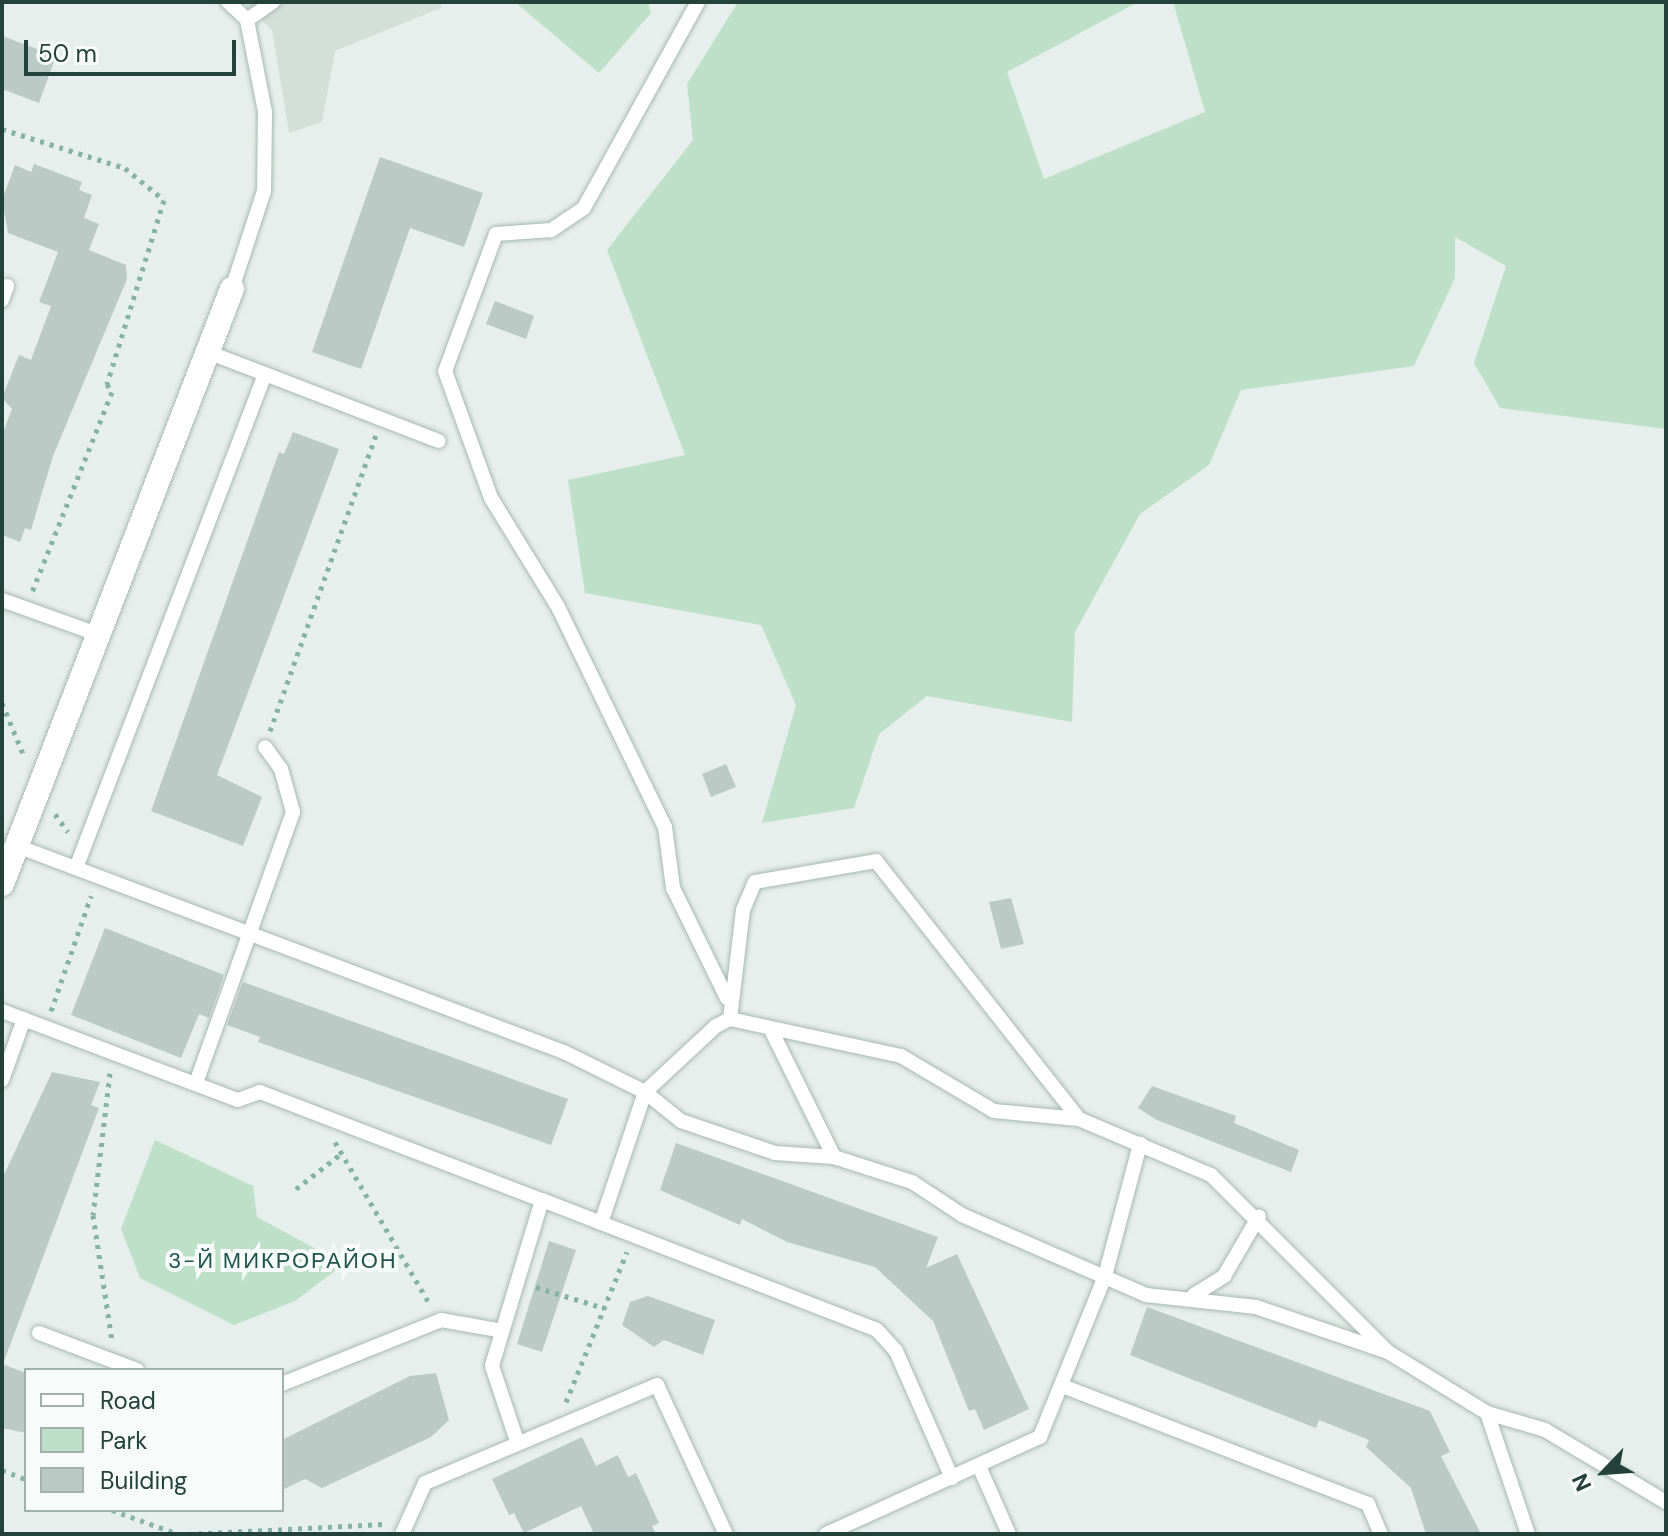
<!DOCTYPE html>
<meta charset="utf-8">
<style>
body{margin:0}
#map{position:relative;width:1668px;height:1536px;overflow:hidden;background:#e6efeb;font-family:"DM Sans",sans-serif}
div>[style]{position:absolute}
.built>*{inset:0;background:#d4dfda}
.green>*{inset:0;background:#bfe0c8}
.building>*{inset:0;background:#bbcac4}
.path>*{height:5px;margin-top:-2.5px;transform-origin:0;background:repeating-linear-gradient(90deg,#86b3a5 0 4px,transparent 0 10px)}
.roads{filter:drop-shadow(0 0 2px #a8b8b2) drop-shadow(0 0 2px #a8b8b2)}
.lane>*{height:14px;margin:-7px;padding:0 7px;transform-origin:7px;border-radius:7px;background:#fff}
.street>*{height:24px;margin:-12px;padding:0 12px;transform-origin:12px;border-radius:12px;background:#fff}
span{translate:-50% -50%;white-space:nowrap;text-align:center;line-height:1.15;-webkit-text-stroke:8px #f7fbf9;paint-order:stroke}
.neighbourhood-label{font-size:22px;color:#1f5548;letter-spacing:2px}
.frame{position:absolute;inset:0;border:4px solid #24423a;pointer-events:none}
.legend{position:absolute;left:24px;top:1368px;width:260px;height:144px;box-sizing:border-box;background:#f7fbf9;border:2px solid #a3b1ad;margin:0;padding:10px 14px;list-style:none;font-size:24px;color:#24423a}
.legend li{display:flex;align-items:center;gap:16px;height:40px}
.legend b{width:40px;border:2px solid #a3b1ad}
.north{position:absolute;left:1564px;top:1432px;width:80px;height:80px;-webkit-text-stroke:6px #f7fbf9;paint-order:stroke;rotate:245deg;font-size:22px;font-weight:700;line-height:32px;text-align:center;color:#24423a}
.north::after{content:'';display:block;margin:auto;width:28px;height:36px;background:#24423a;clip-path:polygon(50% 0,100% 100%,50% 72%,0 100%)}
.scale{position:absolute;left:24px;top:40px;width:212px;height:36px;box-sizing:border-box;border:4px solid #24423a;border-top:0;padding-left:10px;font-size:24px;line-height:28px;white-space:nowrap;color:#24423a;-webkit-text-stroke:6px #f7fbf9;paint-order:stroke}
</style>
<div id="map">
<div class="built">
<i style="clip-path:polygon(243px 2px,438px 2px,443px 7px,335px 51px,322px 122px,289px 133px,272px 30px)"></i>
</div>
<div class="green">
<i style="clip-path:polygon(515px 2px,648px 2px,651px 13px,599px 73px)"></i>
<i style="clip-path:polygon(738px 2px,1138px 2px,1007px 72px,1044px 179px,1205px 112px,1173px 2px,1666px 2px,1666px 429px,1500px 408px,1474px 363px,1506px 266px,1455px 237px,1455px 278px,1414px 366px,1241px 390px,1209px 465px,1140px 514px,1075px 632px,1072px 722px,927px 696px,879px 734px,854px 808px,762px 823px,796px 705px,761px 625px,585px 593px,568px 480px,685px 455px,607px 250px,693px 140px,687px 84px)"></i>
<i style="clip-path:polygon(155px 1140px,253px 1186px,257px 1217px,344px 1264px,295px 1301px,234px 1325px,140px 1278px,121px 1229px)"></i>
</div>
<div class="building">
<i style="clip-path:polygon(2px 36px,56px 56px,39px 103px,2px 89px)"></i>
<i style="clip-path:polygon(380px 157px,483px 193px,464px 247px,410px 228px,361px 369px,312px 352px)"></i>
<i style="clip-path:polygon(34px 164px,82px 182px,79px 190px,92px 195px,84px 218px,99px 224px,89px 250px,126px 265px,127px 279px,53px 456px,31px 530px,25px 528px,20px 542px,2px 535px,2px 435px,12px 409px,2px 398px,19px 355px,31px 360px,51px 306px,39px 302px,58px 252px,8px 233px,2px 200px,15px 165px,31px 172px)"></i>
<i style="clip-path:polygon(495px 301px,534px 316px,526px 339px,486px 324px)"></i>
<i style="clip-path:polygon(293px 432px,339px 449px,217px 775px,262px 797px,243px 846px,151px 811px,279px 452px,284px 454px)"></i>
<i style="clip-path:polygon(726px 764px,736px 787px,711px 797px,702px 774px)"></i>
<i style="clip-path:polygon(1011px 898px,1024px 944px,1001px 949px,989px 902px)"></i>
<i style="clip-path:polygon(105px 928px,224px 975px,209px 1018px,199px 1014px,181px 1058px,71px 1015px)"></i>
<i style="clip-path:polygon(243px 982px,568px 1099px,551px 1145px,258px 1042px,260px 1037px,227px 1025px)"></i>
<i style="clip-path:polygon(52px 1072px,100px 1082px,91px 1105px,99px 1108px,4px 1361px,2px 1179px)"></i>
<i style="clip-path:polygon(1152px 1086px,1236px 1116px,1234px 1123px,1299px 1150px,1291px 1172px,1157px 1120px,1138px 1108px)"></i>
<i style="clip-path:polygon(676px 1143px,938px 1237px,926px 1268px,957px 1254px,1029px 1409px,984px 1430px,975px 1409px,969px 1411px,933px 1321px,875px 1267px,787px 1242px,742px 1219px,740px 1225px,660px 1190px)"></i>
<i style="clip-path:polygon(549px 1241px,576px 1250px,542px 1352px,517px 1344px)"></i>
<i style="clip-path:polygon(648px 1296px,715px 1320px,703px 1355px,664px 1340px,654px 1347px,622px 1325px,630px 1302px)"></i>
<i style="clip-path:polygon(1147px 1307px,1430px 1411px,1450px 1452px,1441px 1456px,1481px 1534px,1426px 1534px,1411px 1488px,1366px 1447px,1369px 1440px,1319px 1420px,1316px 1428px,1130px 1355px)"></i>
<i style="clip-path:polygon(2px 1364px,26px 1373px,26px 1433px,2px 1428px)"></i>
<i style="clip-path:polygon(436px 1373px,449px 1420px,431px 1437px,322px 1488px,305px 1479px,282px 1490px,282px 1440px,410px 1376px)"></i>
<i style="clip-path:polygon(582px 1437px,596px 1466px,618px 1455px,628px 1477px,636px 1473px,659px 1523px,652px 1526px,656px 1534px,594px 1534px,581px 1506px,524px 1533px,514px 1513px,509px 1515px,492px 1479px)"></i>
</div>
<div class="path">
<i style="left:2px;top:129px;width:129px;rotate:17.6deg"></i>
<i style="left:125px;top:168px;width:50px;rotate:39.4deg"></i>
<i style="left:164px;top:200px;width:193px;rotate:107.2deg"></i>
<i style="left:107px;top:384px;width:9px;rotate:58deg"></i>
<i style="left:112px;top:392px;width:215px;rotate:111.8deg"></i>
<i style="left:2px;top:703px;width:57px;rotate:67.5deg"></i>
<i style="left:270px;top:731px;width:314px;rotate:-70.3deg"></i>
<i style="left:55px;top:814px;width:22px;rotate:54deg"></i>
<i style="left:51px;top:1011px;width:122px;rotate:-70.8deg"></i>
<i style="left:110px;top:1073px;width:143px;rotate:96.8deg"></i>
<i style="left:93px;top:1215px;width:126px;rotate:81.4deg"></i>
<i style="left:335px;top:1142px;width:186px;rotate:59.7deg"></i>
<i style="left:296px;top:1189px;width:58px;rotate:-38deg"></i>
<i style="left:536px;top:1287px;width:71px;rotate:17.2deg"></i>
<i style="left:566px;top:1402px;width:162px;rotate:-67.9deg"></i>
<i style="left:2px;top:1470px;width:26px;rotate:21deg"></i>
<i style="left:112px;top:1510px;width:70px;rotate:20deg"></i>
<i style="left:188px;top:1534px;width:196px;rotate:-2.9deg"></i>
</div>
<div class="roads">
<div class="lane">
<i style="left:228px;top:2px;width:26px;rotate:43deg"></i>
<i style="left:247px;top:20px;width:94px;rotate:78.9deg"></i>
<i style="left:265px;top:112px;width:79px;rotate:90.7deg"></i>
<i style="left:264px;top:191px;width:103px;rotate:108.1deg"></i>
<i style="left:698px;top:2px;width:235px;rotate:119deg"></i>
<i style="left:584px;top:208px;width:40px;rotate:146deg"></i>
<i style="left:551px;top:230px;width:55px;rotate:175.8deg"></i>
<i style="left:496px;top:234px;width:146px;rotate:110.4deg"></i>
<i style="left:445px;top:371px;width:135px;rotate:70.1deg"></i>
<i style="left:491px;top:498px;width:128px;rotate:58.4deg"></i>
<i style="left:558px;top:607px;width:245px;rotate:64.1deg"></i>
<i style="left:665px;top:827px;width:62px;rotate:82.5deg"></i>
<i style="left:673px;top:888px;width:123px;rotate:63.9deg"></i>
<i style="left:247px;top:20px;width:32px;rotate:-35deg"></i>
<i style="left:2px;top:300px;width:15px;rotate:-70deg"></i>
<i style="left:265px;top:374px;width:186px;rotate:21.1deg"></i>
<i style="left:2px;top:600px;width:104px;rotate:19.7deg"></i>
<i style="left:17px;top:846px;width:585px;rotate:20.64deg"></i>
<i style="left:564px;top:1052px;width:90px;rotate:26.3deg"></i>
<i style="left:645px;top:1092px;width:46px;rotate:38.9deg"></i>
<i style="left:681px;top:1121px;width:99px;rotate:18.8deg"></i>
<i style="left:775px;top:1153px;width:59px;rotate:3.9deg"></i>
<i style="left:834px;top:1157px;width:82px;rotate:17.8deg"></i>
<i style="left:912px;top:1182px;width:60px;rotate:33.4deg"></i>
<i style="left:962px;top:1215px;width:201px;rotate:23.5deg"></i>
<i style="left:1146px;top:1295px;width:111px;rotate:6.2deg"></i>
<i style="left:1256px;top:1307px;width:139px;rotate:18.8deg"></i>
<i style="left:76px;top:868px;width:529px;rotate:-69.06deg"></i>
<i style="left:265px;top:374px;width:56px;rotate:-159deg"></i>
<i style="left:2px;top:1011px;width:252px;rotate:20.7deg"></i>
<i style="left:238px;top:1100px;width:23px;rotate:-20deg"></i>
<i style="left:260px;top:1092px;width:302px;rotate:21deg"></i>
<i style="left:542px;top:1200px;width:173px;rotate:106.8deg"></i>
<i style="left:492px;top:1366px;width:79px;rotate:71.6deg"></i>
<i style="left:730px;top:1019px;width:110px;rotate:-83.2deg"></i>
<i style="left:743px;top:910px;width:30px;rotate:-67deg"></i>
<i style="left:755px;top:882px;width:123px;rotate:-9.8deg"></i>
<i style="left:876px;top:861px;width:328px;rotate:51.8deg"></i>
<i style="left:772px;top:1032px;width:140px;rotate:63.6deg"></i>
<i style="left:2px;top:1080px;width:65px;rotate:-70.2deg"></i>
<i style="left:196px;top:1083px;width:288px;rotate:-70.3deg"></i>
<i style="left:293px;top:812px;width:45px;rotate:-105.6deg"></i>
<i style="left:281px;top:769px;width:27px;rotate:-126deg"></i>
<i style="left:542px;top:1200px;width:359px;rotate:21.2deg"></i>
<i style="left:877px;top:1330px;width:28px;rotate:48deg"></i>
<i style="left:896px;top:1351px;width:139px;rotate:66.2deg"></i>
<i style="left:601px;top:1223px;width:138px;rotate:-71.4deg"></i>
<i style="left:645px;top:1092px;width:97px;rotate:-42.9deg"></i>
<i style="left:716px;top:1026px;width:16px;rotate:-27deg"></i>
<i style="left:730px;top:1019px;width:175px;rotate:12.2deg"></i>
<i style="left:901px;top:1056px;width:108px;rotate:30.6deg"></i>
<i style="left:994px;top:1111px;width:85px;rotate:5.4deg"></i>
<i style="left:1079px;top:1119px;width:143px;rotate:23deg"></i>
<i style="left:1211px;top:1175px;width:250px;rotate:45deg"></i>
<i style="left:1388px;top:1352px;width:116px;rotate:31.6deg"></i>
<i style="left:1487px;top:1413px;width:60px;rotate:16.3deg"></i>
<i style="left:1545px;top:1430px;width:141px;rotate:30.8deg"></i>
<i style="left:1194px;top:1295px;width:36px;rotate:-32deg"></i>
<i style="left:1224px;top:1276px;width:69px;rotate:-59.7deg"></i>
<i style="left:39px;top:1333px;width:105px;rotate:20.7deg"></i>
<i style="left:282px;top:1384px;width:171px;rotate:-21.9deg"></i>
<i style="left:441px;top:1320px;width:58px;rotate:10deg"></i>
<i style="left:1065px;top:1387px;width:325px;rotate:21.1deg"></i>
<i style="left:1368px;top:1504px;width:33px;rotate:67deg"></i>
<i style="left:1487px;top:1413px;width:128px;rotate:71.3deg"></i>
<i style="left:979px;top:1466px;width:74px;rotate:66.2deg"></i>
<i style="left:402px;top:1534px;width:56px;rotate:-65.7deg"></i>
<i style="left:425px;top:1483px;width:252px;rotate:-22.9deg"></i>
<i style="left:657px;top:1385px;width:164px;rotate:65.2deg"></i>
<i style="left:826px;top:1534px;width:235px;rotate:-24.4deg"></i>
<i style="left:1040px;top:1437px;width:174px;rotate:-68deg"></i>
<i style="left:1105px;top:1276px;width:137px;rotate:-75.1deg"></i>
</div>
<div class="street">
<i style="left:2px;top:884px;width:638px;rotate:-68.87deg"></i>
</div>
</div>
<div class="neighbourhood-label">
<span style="left:283px;top:1261px">3-Й МИКРОРАЙОН</span>
</div>
<div class="frame"></div>
<ul class="legend">
<li><b style="height:10px;background:#fff"></b>Road</li>
<li><b style="height:22px;background:#bfe0c8"></b>Park</li>
<li><b style="height:22px;background:#bbcac4"></b>Building</li>
</ul>
<div class="north">N</div>
<div class="scale">50 m</div>
</div>
